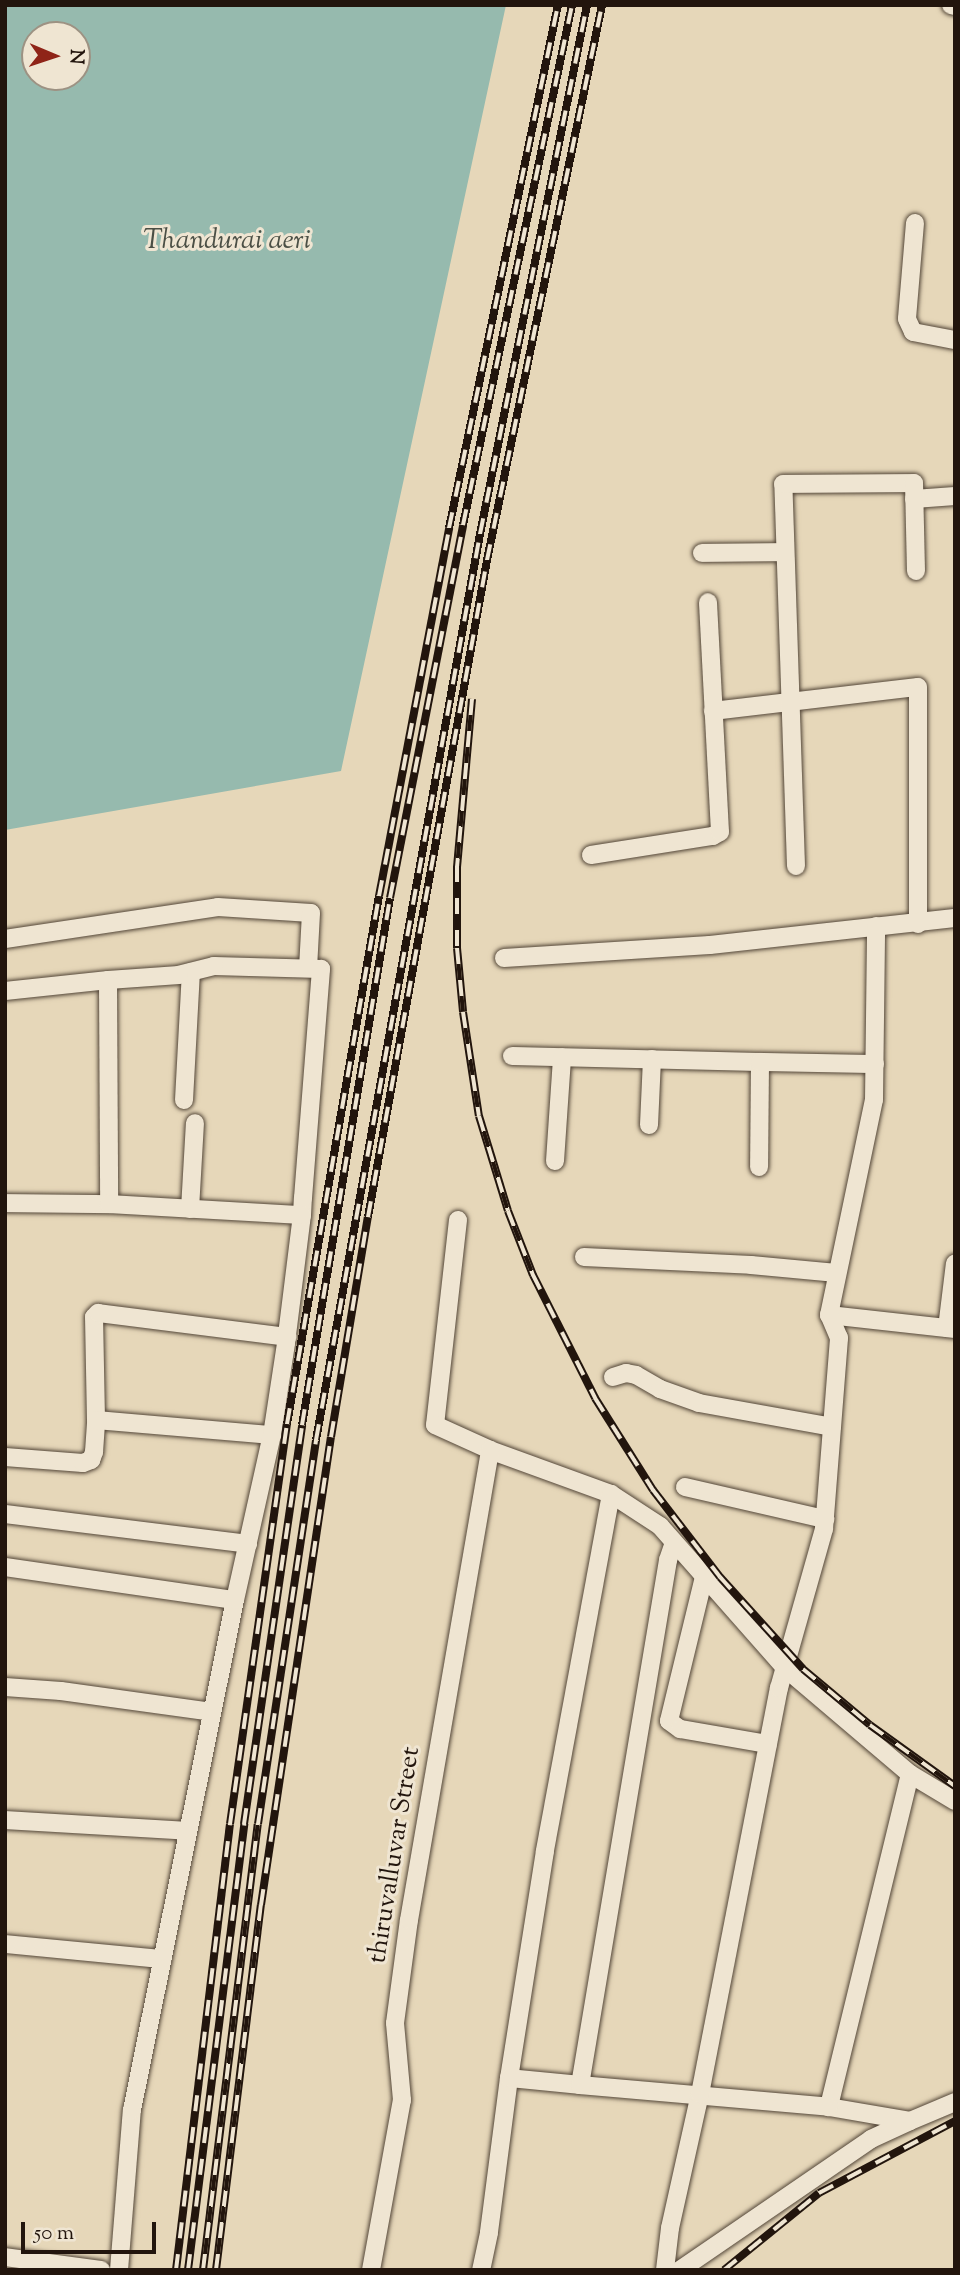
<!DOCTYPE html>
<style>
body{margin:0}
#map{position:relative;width:960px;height:2275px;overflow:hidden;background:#e6d7b9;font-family:"Sorts Mill Goudy",serif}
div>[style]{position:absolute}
.water>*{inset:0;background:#96baae}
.roads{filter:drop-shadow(0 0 2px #534638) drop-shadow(0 0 2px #534638)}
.street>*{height:18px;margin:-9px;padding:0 9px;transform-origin:9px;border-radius:9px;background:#efe5d2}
.rail>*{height:8px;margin-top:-4px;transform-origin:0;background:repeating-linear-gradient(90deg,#efe5d2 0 16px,#22150d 0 32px);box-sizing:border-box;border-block:2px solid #22150d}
span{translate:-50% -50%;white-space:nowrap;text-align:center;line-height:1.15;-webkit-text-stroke:6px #efe5d2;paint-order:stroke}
.street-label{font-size:26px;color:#22150d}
.water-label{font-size:28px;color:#4b4f45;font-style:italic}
.frame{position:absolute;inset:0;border:7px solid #22150d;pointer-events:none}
.north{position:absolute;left:21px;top:21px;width:70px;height:70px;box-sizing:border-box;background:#efe5d2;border:2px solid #9d9283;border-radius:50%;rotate:92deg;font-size:19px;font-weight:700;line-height:28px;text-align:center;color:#22150d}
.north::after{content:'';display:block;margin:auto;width:24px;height:32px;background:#8f2418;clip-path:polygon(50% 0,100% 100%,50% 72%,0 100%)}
.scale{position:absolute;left:21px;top:2222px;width:135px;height:32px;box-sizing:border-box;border:4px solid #22150d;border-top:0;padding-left:9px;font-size:21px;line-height:24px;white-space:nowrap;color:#22150d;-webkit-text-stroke:5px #efe5d2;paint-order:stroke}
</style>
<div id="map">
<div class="water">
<i style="clip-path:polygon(evenodd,5px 5px,506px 5px,341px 771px,5px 830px,5px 5px,35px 35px,77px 35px,77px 77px,35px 77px,35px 35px)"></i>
</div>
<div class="roads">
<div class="street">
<i style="left:951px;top:5px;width:4px;rotate:14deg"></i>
<i style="left:915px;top:223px;width:96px;rotate:94.8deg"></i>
<i style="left:907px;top:319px;width:14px;rotate:65deg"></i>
<i style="left:913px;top:332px;width:43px;rotate:10.8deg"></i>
<i style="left:914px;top:499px;width:41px;rotate:-4.2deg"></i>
<i style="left:702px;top:553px;width:83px;rotate:-0.7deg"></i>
<i style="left:713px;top:711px;width:206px;rotate:-6.7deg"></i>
<i style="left:918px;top:687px;width:237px;rotate:90deg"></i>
<i style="left:591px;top:855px;width:123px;rotate:-8.9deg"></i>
<i style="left:713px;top:836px;width:8px;rotate:-30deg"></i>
<i style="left:720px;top:832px;width:230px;rotate:-93deg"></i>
<i style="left:796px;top:866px;width:382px;rotate:-91.9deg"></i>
<i style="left:783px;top:484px;width:131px;rotate:-0.4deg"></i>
<i style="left:914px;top:483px;width:88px;rotate:88.7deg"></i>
<i style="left:5px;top:939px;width:215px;rotate:-8.5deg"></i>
<i style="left:218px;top:907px;width:93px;rotate:3.7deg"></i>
<i style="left:311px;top:913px;width:55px;rotate:93.1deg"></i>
<i style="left:504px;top:958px;width:206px;rotate:-3.6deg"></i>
<i style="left:710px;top:945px;width:246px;rotate:-6.3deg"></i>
<i style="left:5px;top:991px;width:104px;rotate:-6.1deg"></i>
<i style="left:512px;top:1056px;width:248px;rotate:1.4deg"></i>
<i style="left:760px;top:1062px;width:105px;rotate:90.5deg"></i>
<i style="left:760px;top:1062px;width:115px;rotate:1deg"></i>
<i style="left:184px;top:1100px;width:128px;rotate:-86.9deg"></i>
<i style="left:649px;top:1125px;width:66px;rotate:-87.4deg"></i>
<i style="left:555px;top:1161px;width:104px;rotate:-86.1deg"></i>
<i style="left:5px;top:1203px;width:104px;rotate:0.6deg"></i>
<i style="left:190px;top:1209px;width:86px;rotate:-86.7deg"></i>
<i style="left:458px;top:1220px;width:206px;rotate:96.4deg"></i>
<i style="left:435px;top:1425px;width:60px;rotate:24.4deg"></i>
<i style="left:490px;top:1450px;width:129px;rotate:20deg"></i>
<i style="left:611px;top:1494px;width:363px;rotate:100.5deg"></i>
<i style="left:545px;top:1851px;width:230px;rotate:99deg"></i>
<i style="left:509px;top:2078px;width:156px;rotate:97.4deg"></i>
<i style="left:489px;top:2233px;width:38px;rotate:102deg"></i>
<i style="left:584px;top:1257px;width:167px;rotate:2.7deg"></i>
<i style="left:751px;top:1265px;width:86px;rotate:5.3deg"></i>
<i style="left:829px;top:1315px;width:127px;rotate:6.3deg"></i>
<i style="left:947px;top:1328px;width:65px;rotate:-83deg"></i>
<i style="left:613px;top:1377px;width:14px;rotate:-17deg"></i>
<i style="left:626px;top:1373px;width:10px;rotate:11deg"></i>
<i style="left:636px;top:1375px;width:28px;rotate:30deg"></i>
<i style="left:660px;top:1389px;width:41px;rotate:19.7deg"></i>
<i style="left:699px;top:1403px;width:135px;rotate:10.2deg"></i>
<i style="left:96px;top:1420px;width:103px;rotate:-91.1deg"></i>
<i style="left:94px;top:1317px;width:6px;rotate:-45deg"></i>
<i style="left:98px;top:1313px;width:191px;rotate:7.2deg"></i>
<i style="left:5px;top:1457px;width:78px;rotate:4.4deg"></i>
<i style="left:83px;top:1463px;width:9px;rotate:-21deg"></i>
<i style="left:91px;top:1460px;width:9px;rotate:-69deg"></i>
<i style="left:94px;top:1452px;width:32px;rotate:-86deg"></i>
<i style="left:96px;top:1420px;width:177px;rotate:4.9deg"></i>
<i style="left:685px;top:1487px;width:144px;rotate:12.9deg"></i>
<i style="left:611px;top:1494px;width:59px;rotate:33.1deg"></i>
<i style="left:660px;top:1526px;width:189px;rotate:48.6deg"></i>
<i style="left:785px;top:1668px;width:164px;rotate:40.3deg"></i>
<i style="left:910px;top:1774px;width:52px;rotate:31deg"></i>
<i style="left:5px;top:1514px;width:245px;rotate:7deg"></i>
<i style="left:5px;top:1567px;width:232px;rotate:8.2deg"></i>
<i style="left:704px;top:1577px;width:148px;rotate:103.7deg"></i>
<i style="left:669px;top:1721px;width:14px;rotate:36deg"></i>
<i style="left:680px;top:1729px;width:89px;rotate:9.7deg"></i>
<i style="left:5px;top:1687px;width:56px;rotate:4.1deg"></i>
<i style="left:61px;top:1691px;width:152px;rotate:7.9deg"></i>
<i style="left:910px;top:1774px;width:343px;rotate:103.7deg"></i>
<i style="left:829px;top:2107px;width:82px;rotate:9.8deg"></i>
<i style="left:910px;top:2121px;width:49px;rotate:-22.9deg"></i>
<i style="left:5px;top:1820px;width:183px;rotate:3.4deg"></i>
<i style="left:5px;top:1944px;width:158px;rotate:5.5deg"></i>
<i style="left:509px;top:2078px;width:71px;rotate:5.6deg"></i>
<i style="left:580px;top:2085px;width:532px;rotate:-80.48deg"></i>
<i style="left:668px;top:1560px;width:18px;rotate:-71deg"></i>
<i style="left:580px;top:2085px;width:250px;rotate:5deg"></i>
<i style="left:5px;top:2257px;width:97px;rotate:7.7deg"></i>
<i style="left:119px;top:2270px;width:161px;rotate:-85.4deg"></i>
<i style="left:132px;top:2110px;width:520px;rotate:-78.58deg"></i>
<i style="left:235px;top:1600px;width:169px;rotate:-77.4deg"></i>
<i style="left:272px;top:1435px;width:93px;rotate:-81.3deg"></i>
<i style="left:286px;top:1343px;width:129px;rotate:-82.9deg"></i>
<i style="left:302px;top:1215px;width:17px;rotate:-87deg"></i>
<i style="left:303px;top:1198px;width:230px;rotate:-85.5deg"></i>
<i style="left:321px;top:969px;width:107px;rotate:-178.4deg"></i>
<i style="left:214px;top:966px;width:36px;rotate:166deg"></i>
<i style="left:179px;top:975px;width:71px;rotate:176deg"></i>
<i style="left:108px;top:980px;width:224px;rotate:89.7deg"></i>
<i style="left:109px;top:1204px;width:193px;rotate:3.3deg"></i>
<i style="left:371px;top:2270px;width:173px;rotate:-79.7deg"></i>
<i style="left:402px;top:2100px;width:77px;rotate:-95.2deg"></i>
<i style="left:395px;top:2023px;width:104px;rotate:-82.3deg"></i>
<i style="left:409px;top:1920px;width:477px;rotate:-80.2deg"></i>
<i style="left:665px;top:2270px;width:42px;rotate:-83.2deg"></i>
<i style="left:670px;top:2228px;width:137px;rotate:-77.4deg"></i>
<i style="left:700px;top:2094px;width:414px;rotate:-79deg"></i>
<i style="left:779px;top:1688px;width:165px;rotate:-74.2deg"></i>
<i style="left:824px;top:1529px;width:192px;rotate:-85.5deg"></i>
<i style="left:839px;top:1338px;width:25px;rotate:-113deg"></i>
<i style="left:829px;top:1315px;width:220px;rotate:-78.2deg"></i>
<i style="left:874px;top:1100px;width:174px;rotate:-89.3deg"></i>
<i style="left:680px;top:2270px;width:232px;rotate:-34.4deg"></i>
<i style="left:871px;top:2139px;width:43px;rotate:-24.8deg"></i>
</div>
</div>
<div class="rail">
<i style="left:472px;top:699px;width:168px;rotate:95.1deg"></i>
<i style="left:457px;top:866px;width:82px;rotate:90deg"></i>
<i style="left:457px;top:948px;width:64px;rotate:84.6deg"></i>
<i style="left:463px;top:1012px;width:105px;rotate:81.3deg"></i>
<i style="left:479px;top:1116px;width:99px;rotate:73deg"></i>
<i style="left:508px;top:1211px;width:69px;rotate:68.7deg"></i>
<i style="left:533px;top:1275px;width:138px;rotate:63.2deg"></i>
<i style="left:595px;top:1398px;width:109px;rotate:57.8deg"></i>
<i style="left:653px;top:1490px;width:110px;rotate:52.4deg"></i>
<i style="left:720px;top:1577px;width:124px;rotate:47.9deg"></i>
<i style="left:803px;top:1669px;width:87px;rotate:39.9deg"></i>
<i style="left:870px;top:1725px;width:105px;rotate:35.7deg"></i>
<i style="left:176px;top:2270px;width:449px;rotate:-83.1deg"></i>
<i style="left:230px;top:1824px;width:404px;rotate:-81.9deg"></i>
<i style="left:287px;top:1424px;width:536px;rotate:-80.12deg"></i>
<i style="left:379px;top:896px;width:375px;rotate:-79.2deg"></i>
<i style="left:449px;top:528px;width:534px;rotate:-78.23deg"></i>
<i style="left:188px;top:2270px;width:450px;rotate:-82.8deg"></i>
<i style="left:244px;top:1824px;width:403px;rotate:-81.7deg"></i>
<i style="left:302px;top:1425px;width:534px;rotate:-80.52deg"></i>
<i style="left:390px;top:898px;width:380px;rotate:-78.9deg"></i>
<i style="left:463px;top:525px;width:531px;rotate:-78.16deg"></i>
<i style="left:203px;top:2270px;width:449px;rotate:-83deg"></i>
<i style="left:258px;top:1824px;width:388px;rotate:-81.4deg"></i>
<i style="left:316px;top:1440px;width:921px;rotate:-79.74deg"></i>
<i style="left:480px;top:534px;width:540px;rotate:-78.57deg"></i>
<i style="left:216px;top:2270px;width:368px;rotate:-83deg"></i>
<i style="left:261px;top:1905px;width:473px;rotate:-81.5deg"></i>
<i style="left:331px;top:1437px;width:223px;rotate:-80.5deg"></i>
<i style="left:368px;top:1217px;width:668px;rotate:-79.73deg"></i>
<i style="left:487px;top:560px;width:567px;rotate:-78.29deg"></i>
<i style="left:724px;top:2270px;width:122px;rotate:-39deg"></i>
<i style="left:819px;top:2193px;width:154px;rotate:-27.9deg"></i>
</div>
<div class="street-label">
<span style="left:395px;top:1855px;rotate:-81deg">thiruvalluvar Street</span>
</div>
<div class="water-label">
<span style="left:227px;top:241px">Thandurai aeri</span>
</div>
<div class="frame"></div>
<div class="north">N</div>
<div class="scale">50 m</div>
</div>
